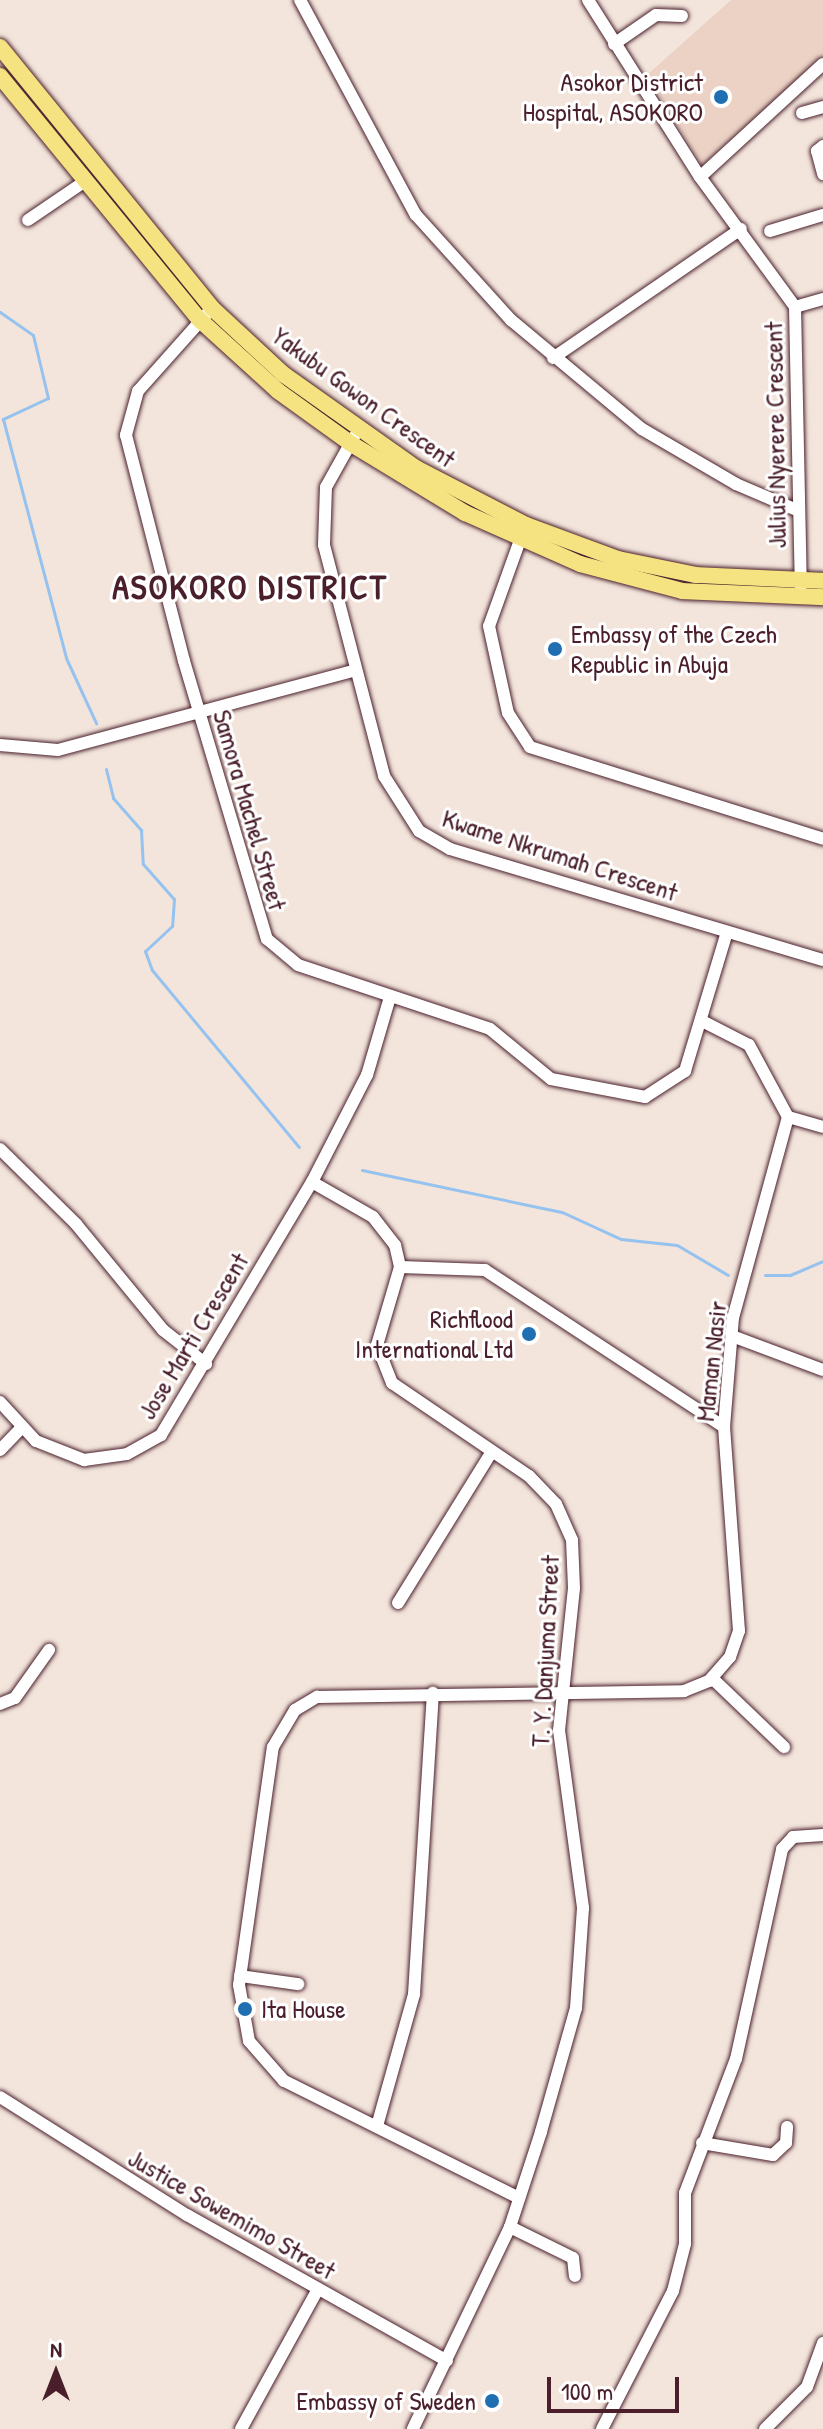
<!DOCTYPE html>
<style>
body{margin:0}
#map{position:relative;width:823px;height:2429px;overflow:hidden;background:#f3e5dc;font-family:"Patrick Hand",sans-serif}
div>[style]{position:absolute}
.built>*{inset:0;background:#ebd2c4}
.stream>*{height:3px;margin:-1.5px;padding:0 1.5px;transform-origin:1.5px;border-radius:1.5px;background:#95c2ef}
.roads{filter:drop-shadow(0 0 2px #4a1f2b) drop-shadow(0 0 2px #4a1f2b)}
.minor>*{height:12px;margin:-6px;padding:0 6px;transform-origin:6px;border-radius:6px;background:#fff}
.major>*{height:16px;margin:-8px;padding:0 8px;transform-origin:8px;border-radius:8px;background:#f5e382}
.dots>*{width:22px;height:22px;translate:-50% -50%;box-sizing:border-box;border:4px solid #fff;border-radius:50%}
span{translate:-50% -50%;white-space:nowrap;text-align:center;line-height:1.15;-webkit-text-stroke:6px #fff;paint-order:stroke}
.poi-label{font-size:26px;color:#4a1f2b}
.right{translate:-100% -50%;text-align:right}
.left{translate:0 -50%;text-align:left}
.street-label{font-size:26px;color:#4a1f2b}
.district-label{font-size:34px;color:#4a1f2b;font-weight:700;letter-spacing:2px}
.north{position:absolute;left:16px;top:2333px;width:80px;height:80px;-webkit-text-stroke:6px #fff;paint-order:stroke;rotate:0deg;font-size:22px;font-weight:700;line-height:32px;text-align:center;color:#4a1f2b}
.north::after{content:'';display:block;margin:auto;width:28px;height:36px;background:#4a1f2b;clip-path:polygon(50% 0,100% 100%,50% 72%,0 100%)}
.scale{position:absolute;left:547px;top:2377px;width:132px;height:36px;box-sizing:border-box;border:4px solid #4a1f2b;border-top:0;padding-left:10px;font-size:24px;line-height:28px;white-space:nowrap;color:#4a1f2b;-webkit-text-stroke:6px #fff;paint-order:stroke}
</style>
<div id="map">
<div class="built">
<i style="clip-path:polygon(731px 0,823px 0,823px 57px,702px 165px,647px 75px)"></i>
</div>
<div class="stream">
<i style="left:0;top:312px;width:40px;rotate:34.9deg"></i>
<i style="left:33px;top:335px;width:65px;rotate:76.6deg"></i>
<i style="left:48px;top:398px;width:50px;rotate:155deg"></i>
<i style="left:3px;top:419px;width:247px;rotate:75.2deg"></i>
<i style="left:66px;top:658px;width:72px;rotate:65.2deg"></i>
<i style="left:106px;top:769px;width:30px;rotate:76deg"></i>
<i style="left:113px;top:798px;width:43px;rotate:48.8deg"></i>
<i style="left:141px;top:830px;width:34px;rotate:87deg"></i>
<i style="left:143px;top:864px;width:47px;rotate:48.5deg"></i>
<i style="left:174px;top:899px;width:27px;rotate:94deg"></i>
<i style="left:172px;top:926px;width:37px;rotate:137deg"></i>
<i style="left:145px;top:951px;width:20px;rotate:70deg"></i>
<i style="left:152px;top:970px;width:230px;rotate:50.3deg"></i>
<i style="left:362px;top:1170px;width:204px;rotate:11.9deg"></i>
<i style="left:562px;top:1212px;width:65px;rotate:24.6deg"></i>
<i style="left:621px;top:1239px;width:56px;rotate:6.1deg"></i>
<i style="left:677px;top:1245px;width:59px;rotate:30.5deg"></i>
<i style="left:765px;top:1275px;width:25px"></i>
<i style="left:790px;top:1275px;width:36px;rotate:-23deg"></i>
</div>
<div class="roads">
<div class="minor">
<i style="left:300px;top:0;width:244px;rotate:61.7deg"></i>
<i style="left:416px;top:215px;width:142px;rotate:47.9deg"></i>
<i style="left:511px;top:320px;width:170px;rotate:39.8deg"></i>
<i style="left:642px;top:429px;width:109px;rotate:30.3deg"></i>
<i style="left:736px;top:484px;width:66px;rotate:23.1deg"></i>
<i style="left:588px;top:0;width:209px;rotate:57.7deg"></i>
<i style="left:700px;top:177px;width:161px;rotate:53.8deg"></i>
<i style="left:795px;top:307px;width:279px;rotate:88.8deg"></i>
<i style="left:614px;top:44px;width:51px;rotate:-34.6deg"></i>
<i style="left:656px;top:15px;width:26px;rotate:2deg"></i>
<i style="left:802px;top:113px;width:22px;rotate:-16deg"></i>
<i style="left:823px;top:146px;width:8px;rotate:140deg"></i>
<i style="left:817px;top:151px;width:24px;rotate:75deg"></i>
<i style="left:700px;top:177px;width:167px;rotate:-42.6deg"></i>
<i style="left:28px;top:220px;width:68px;rotate:-34.2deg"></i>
<i style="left:770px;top:231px;width:55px;rotate:-16.8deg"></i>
<i style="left:795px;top:307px;width:29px;rotate:-16deg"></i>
<i style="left:212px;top:308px;width:111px;rotate:131.7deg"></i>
<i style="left:138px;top:391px;width:46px;rotate:105.3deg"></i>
<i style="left:126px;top:435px;width:233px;rotate:75.6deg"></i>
<i style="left:184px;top:661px;width:290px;rotate:73.4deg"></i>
<i style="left:267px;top:939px;width:40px;rotate:40deg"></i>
<i style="left:298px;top:965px;width:202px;rotate:18.4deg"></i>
<i style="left:490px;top:1029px;width:79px;rotate:39.3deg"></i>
<i style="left:551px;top:1079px;width:96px;rotate:10.8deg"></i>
<i style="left:645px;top:1097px;width:48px;rotate:-33deg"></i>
<i style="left:685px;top:1071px;width:145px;rotate:-73.2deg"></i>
<i style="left:553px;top:358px;width:228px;rotate:-34.5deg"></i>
<i style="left:354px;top:437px;width:57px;rotate:119.2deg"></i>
<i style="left:326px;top:487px;width:58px;rotate:92deg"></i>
<i style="left:324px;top:545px;width:239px;rotate:75.4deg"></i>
<i style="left:384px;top:776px;width:65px;rotate:57.5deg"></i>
<i style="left:419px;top:831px;width:36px;rotate:30deg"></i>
<i style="left:450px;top:849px;width:389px;rotate:16.6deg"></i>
<i style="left:524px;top:529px;width:103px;rotate:109.8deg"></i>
<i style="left:489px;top:626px;width:89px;rotate:77.7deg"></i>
<i style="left:508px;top:713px;width:40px;rotate:57.1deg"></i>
<i style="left:530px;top:747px;width:307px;rotate:17.4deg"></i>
<i style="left:0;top:745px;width:58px;rotate:4.9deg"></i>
<i style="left:58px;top:750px;width:305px;rotate:-15deg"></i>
<i style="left:390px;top:997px;width:81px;rotate:106.4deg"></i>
<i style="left:367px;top:1075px;width:120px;rotate:117.2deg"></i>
<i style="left:312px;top:1182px;width:70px;rotate:29.8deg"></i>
<i style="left:373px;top:1217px;width:36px;rotate:52deg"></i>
<i style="left:395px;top:1245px;width:23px;rotate:77deg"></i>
<i style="left:400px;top:1267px;width:81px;rotate:106.4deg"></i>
<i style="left:377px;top:1345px;width:41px;rotate:68.5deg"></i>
<i style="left:392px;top:1383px;width:166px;rotate:34.2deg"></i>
<i style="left:529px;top:1476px;width:39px;rotate:46deg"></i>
<i style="left:556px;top:1504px;width:39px;rotate:66deg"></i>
<i style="left:572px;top:1540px;width:48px;rotate:87.6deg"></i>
<i style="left:574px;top:1588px;width:143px;rotate:96deg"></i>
<i style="left:559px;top:1730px;width:180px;rotate:82.3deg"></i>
<i style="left:583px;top:1908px;width:100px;rotate:94deg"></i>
<i style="left:576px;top:2008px;width:129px;rotate:105.8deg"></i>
<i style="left:541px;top:2132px;width:100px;rotate:108.1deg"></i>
<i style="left:510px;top:2227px;width:224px;rotate:115.7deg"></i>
<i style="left:788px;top:1117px;width:36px;rotate:16deg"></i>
<i style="left:0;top:1149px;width:107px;rotate:44.6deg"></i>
<i style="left:76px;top:1224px;width:137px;rotate:50.6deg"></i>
<i style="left:163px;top:1330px;width:55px;rotate:38.3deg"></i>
<i style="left:400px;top:1267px;width:85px;rotate:2deg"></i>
<i style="left:485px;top:1270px;width:286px;rotate:33.3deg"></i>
<i style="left:732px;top:1336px;width:97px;rotate:20.5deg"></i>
<i style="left:0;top:1402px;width:53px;rotate:47.3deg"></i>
<i style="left:36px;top:1441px;width:52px;rotate:21.6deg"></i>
<i style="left:84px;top:1460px;width:43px;rotate:-7.9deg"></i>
<i style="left:127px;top:1454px;width:39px;rotate:-29deg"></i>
<i style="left:161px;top:1435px;width:295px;rotate:-59.2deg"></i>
<i style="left:0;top:1450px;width:29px;rotate:-46deg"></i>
<i style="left:398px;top:1603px;width:176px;rotate:-58.2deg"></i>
<i style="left:712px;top:1678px;width:100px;rotate:43.8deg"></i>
<i style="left:0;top:1704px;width:16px;rotate:-22deg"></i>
<i style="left:15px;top:1698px;width:59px;rotate:-54.7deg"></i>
<i style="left:240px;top:1976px;width:59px;rotate:7.9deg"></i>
<i style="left:0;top:2097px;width:221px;rotate:32.3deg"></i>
<i style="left:187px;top:2215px;width:298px;rotate:29.3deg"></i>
<i style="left:377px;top:2126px;width:137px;rotate:-74.3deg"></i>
<i style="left:414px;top:1994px;width:302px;rotate:-86.4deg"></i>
<i style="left:702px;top:2143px;width:72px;rotate:9.6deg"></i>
<i style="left:773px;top:2155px;width:18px;rotate:-43deg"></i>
<i style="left:786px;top:2143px;width:16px;rotate:-86deg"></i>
<i style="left:519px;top:2198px;width:263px;rotate:-153.5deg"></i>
<i style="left:284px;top:2081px;width:53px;rotate:-131.2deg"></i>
<i style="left:249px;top:2041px;width:57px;rotate:-100.1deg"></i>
<i style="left:239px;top:1985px;width:240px;rotate:-81.9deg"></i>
<i style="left:273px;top:1747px;width:43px;rotate:-59.3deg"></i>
<i style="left:295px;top:1710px;width:26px;rotate:-31deg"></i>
<i style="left:317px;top:1697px;width:367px;rotate:-0.9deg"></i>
<i style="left:684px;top:1691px;width:27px;rotate:-22deg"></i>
<i style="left:709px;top:1681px;width:32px;rotate:-49deg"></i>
<i style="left:730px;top:1657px;width:28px;rotate:-71deg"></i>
<i style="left:739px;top:1631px;width:205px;rotate:-94.2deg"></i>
<i style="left:724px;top:1427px;width:109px;rotate:-85.3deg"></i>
<i style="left:733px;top:1318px;width:208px;rotate:-74.7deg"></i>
<i style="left:788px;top:1117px;width:82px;rotate:-118.4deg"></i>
<i style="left:749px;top:1045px;width:53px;rotate:-152.9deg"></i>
<i style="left:510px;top:2227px;width:70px;rotate:26.2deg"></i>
<i style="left:573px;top:2258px;width:18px;rotate:84deg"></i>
<i style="left:241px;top:2429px;width:160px;rotate:-61.2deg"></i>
<i style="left:602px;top:2429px;width:155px;rotate:-62.8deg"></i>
<i style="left:673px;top:2291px;width:49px;rotate:-75.7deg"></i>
<i style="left:685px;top:2244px;width:51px;rotate:-90deg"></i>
<i style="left:685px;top:2193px;width:143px;rotate:-69.2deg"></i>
<i style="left:736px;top:2059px;width:215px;rotate:-77.6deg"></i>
<i style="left:782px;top:1849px;width:16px;rotate:-47deg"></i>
<i style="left:793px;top:1837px;width:30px;rotate:-4deg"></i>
<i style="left:765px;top:2429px;width:59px;rotate:-45deg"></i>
<i style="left:807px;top:2387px;width:47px;rotate:-70deg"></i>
</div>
<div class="major">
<i style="left:0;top:47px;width:336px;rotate:50.9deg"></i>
<i style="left:212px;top:308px;width:97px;rotate:42.9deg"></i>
<i style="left:283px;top:374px;width:163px;rotate:35.3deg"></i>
<i style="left:416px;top:468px;width:124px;rotate:27.4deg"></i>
<i style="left:526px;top:525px;width:98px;rotate:20.3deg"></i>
<i style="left:618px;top:559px;width:80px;rotate:11.6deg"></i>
<i style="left:696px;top:575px;width:127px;rotate:2.7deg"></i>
<i style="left:0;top:76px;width:315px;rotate:50.7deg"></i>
<i style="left:200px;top:320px;width:105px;rotate:42.3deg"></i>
<i style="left:278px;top:391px;width:89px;rotate:35.8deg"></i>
<i style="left:350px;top:443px;width:135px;rotate:31.3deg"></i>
<i style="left:465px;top:513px;width:126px;rotate:23.9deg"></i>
<i style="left:580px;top:564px;width:106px;rotate:14.7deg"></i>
<i style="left:683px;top:591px;width:140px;rotate:2.5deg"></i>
</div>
</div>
<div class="dots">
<i style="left:721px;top:97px;background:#1f6fb2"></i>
<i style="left:555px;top:649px;background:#1f6fb2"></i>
<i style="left:529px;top:1334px;background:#1f6fb2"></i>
<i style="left:245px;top:2009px;background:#1f6fb2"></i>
<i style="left:492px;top:2401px;background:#1f6fb2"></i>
</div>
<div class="poi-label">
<span class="right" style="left:703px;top:97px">Asokor District<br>Hospital, ASOKORO</span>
<span class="left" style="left:571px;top:649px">Embassy of the Czech<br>Republic in Abuja</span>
<span class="right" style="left:513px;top:1334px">Richflood<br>International Ltd</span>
<span class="left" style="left:261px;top:2009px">Ita House</span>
<span class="right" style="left:476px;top:2401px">Embassy of Sweden</span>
</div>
<div class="street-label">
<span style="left:364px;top:397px;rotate:36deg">Yakubu Gowon Crescent</span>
<span style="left:775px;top:435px;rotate:-91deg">Julius Nyerere Crescent</span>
<span style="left:250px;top:810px;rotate:74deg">Samora Machel Street</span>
<span style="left:560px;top:855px;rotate:18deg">Kwame Nkrumah Crescent</span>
<span style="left:193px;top:1336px;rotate:-59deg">Jose Marti Crescent</span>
<span style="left:711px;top:1361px;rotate:-84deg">Maman Nasir</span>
<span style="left:545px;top:1651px;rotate:-87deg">T. Y. Danjuma Street</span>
<span style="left:232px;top:2214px;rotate:30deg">Justice Sowemimo Street</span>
</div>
<div class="district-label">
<span style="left:250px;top:588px">ASOKORO DISTRICT</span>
</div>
<div class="north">N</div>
<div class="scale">100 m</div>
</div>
